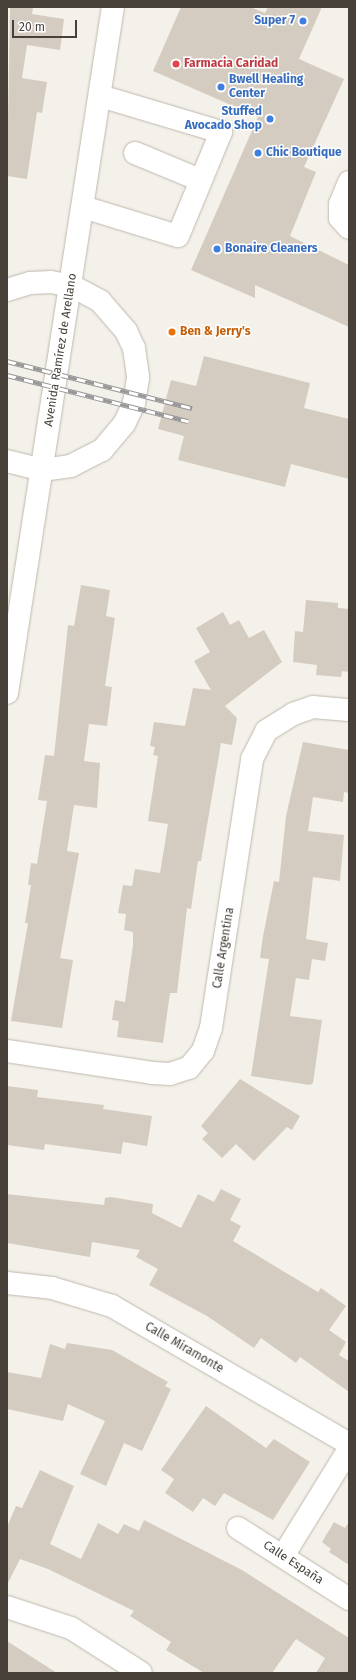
<!DOCTYPE html>
<meta charset="utf-8">
<style>
body{margin:0}
#map{position:relative;width:356px;height:1680px;overflow:hidden;background:#f4f1ea;font-family:"Fira Sans",sans-serif}
div>[style]{position:absolute}
.building>*{inset:0;background:#d5ccc1}
.roads{filter:drop-shadow(0 0 1px #bfb8ad) drop-shadow(0 0 1px #bfb8ad)}
.minor>*{height:22px;margin:-11px;padding:0 11px;transform-origin:11px;border-radius:11px;background:#fff}
.rail>*{height:4.5px;margin-top:-2.25px;transform-origin:0;background:repeating-linear-gradient(90deg,#fff 0 9px,#989898 0 18px);box-sizing:border-box;border-block:1px solid #989898}
.dots>*{width:11px;height:11px;translate:-50% -50%;box-sizing:border-box;border:2px solid #fff;border-radius:50%}
span{translate:-50% -50%;white-space:nowrap;text-align:center;line-height:1.15;-webkit-text-stroke:3px #fff;paint-order:stroke}
.shop-label{font-size:12px;color:#366cbe;font-weight:700}
.right{translate:-100% -50%;text-align:right}
.left{translate:0 -50%;text-align:left}
.health-label{font-size:12px;color:#be3a42;font-weight:700}
.food-label{font-size:12px;color:#c56008;font-weight:700}
.street-label{font-size:12px;color:#474139}
.frame{position:absolute;inset:0;border:8px solid #474139;pointer-events:none}
.scale{position:absolute;left:12px;top:20px;width:65px;height:18px;box-sizing:border-box;border:2px solid #474139;border-top:0;padding-left:5px;font-size:12px;line-height:14px;white-space:nowrap;color:#474139;-webkit-text-stroke:3px #fff;paint-order:stroke}
</style>
<div id="map">
<div class="building">
<i style="clip-path:polygon(10px 7px,33px 7px,32px 14px,64px 19px,60px 50px,27px 45px,22px 78px,47px 82px,42px 113px,37px 112px,27px 179px,7px 176px)"></i>
<i style="clip-path:polygon(181px 7px,250px 7px,265px 13px,268px 7px,322px 7px,299px 59px,344px 79px,304px 167px,316px 172px,290px 236px,349px 265px,349px 327px,255px 285px,255px 298px,191px 270px,258px 117px,153px 71px)"></i>
<i style="clip-path:polygon(204px 356px,310px 383px,304px 408px,349px 419px,349px 479px,291px 464px,285px 487px,178px 460px,184px 436px,158px 429px,171px 380px,196px 386px)"></i>
<i style="clip-path:polygon(81px 585px,110px 590px,106px 616px,115px 618px,105px 686px,112px 687px,107px 726px,89px 724px,84px 761px,100px 763px,97px 808px,74px 805px,67px 851px,79px 853px,60px 958px,73px 960px,62px 1028px,11px 1021px,28px 923px,25px 923px,31px 885px,28px 885px,31px 863px,37px 864px,47px 801px,38px 800px,45px 755px,54px 756px,68px 625px,74px 626px)"></i>
<i style="clip-path:polygon(306px 600px,338px 603px,338px 608px,349px 609px,349px 672px,342px 671px,341px 677px,316px 675px,317px 665px,293px 662px,295px 631px,303px 632px)"></i>
<i style="clip-path:polygon(223px 612px,230px 625px,239px 620px,249px 638px,264px 630px,282px 662px,225px 706px,237px 718px,232px 745px,221px 743px,201px 861px,198px 861px,191px 909px,187px 908px,177px 993px,170px 993px,163px 1043px,117px 1037px,119px 1021px,112px 1020px,115px 1000px,125px 1002px,133px 945px,133px 932px,124px 930px,126px 914px,118px 913px,123px 885px,132px 886px,135px 869px,160px 873px,168px 824px,148px 821px,158px 756px,153px 755px,155px 747px,150px 746px,154px 722px,185px 726px,193px 688px,211px 690px,194px 661px,210px 652px,196px 628px)"></i>
<i style="clip-path:polygon(303px 742px,349px 750px,349px 793px,344px 792px,343px 802px,313px 797px,308px 831px,344px 835px,340px 881px,313px 877px,306px 939px,328px 943px,325px 961px,312px 959px,309px 980px,296px 978px,290px 1016px,322px 1020px,313px 1083px,310px 1085px,251px 1076px,269px 959px,260px 958px,263px 936px,274px 881px,279px 882px,286px 816px)"></i>
<i style="clip-path:polygon(240px 1079px,300px 1116px,292px 1130px,287px 1127px,254px 1161px,236px 1144px,222px 1158px,202px 1139px,208px 1133px,201px 1126px)"></i>
<i style="clip-path:polygon(7px 1086px,38px 1090px,37px 1097px,104px 1105px,103px 1109px,152px 1116px,147px 1146px,123px 1142px,121px 1154px,45px 1144px,44px 1150px,7px 1145px)"></i>
<i style="clip-path:polygon(221px 1189px,241px 1199px,230px 1220px,241px 1226px,233px 1241px,318px 1292px,321px 1288px,346px 1306px,329px 1330px,346px 1342px,339px 1355px,349px 1361px,349px 1392px,300px 1357px,296px 1363px,261px 1338px,254px 1348px,207px 1316px,149px 1285px,158px 1269px,136px 1257px,140px 1250px,92px 1242px,90px 1257px,7px 1243px,7px 1194px,104px 1205px,105px 1198px,111px 1197px,153px 1204px,152px 1213px,181px 1228px,198px 1194px,214px 1202px)"></i>
<i style="clip-path:polygon(67px 1343px,112px 1350px,168px 1382px,165px 1386px,171px 1389px,142px 1451px,124px 1443px,106px 1486px,80px 1474px,105px 1421px,68px 1404px,63px 1421px,7px 1409px,7px 1372px,41px 1378px,50px 1344px,65px 1349px)"></i>
<i style="clip-path:polygon(206px 1406px,266px 1448px,274px 1439px,310px 1462px,273px 1520px,224px 1493px,215px 1506px,203px 1498px,193px 1512px,165px 1493px,174px 1479px,161px 1470px)"></i>
<i style="clip-path:polygon(40px 1470px,74px 1486px,50px 1544px,81px 1559px,98px 1523px,118px 1534px,124px 1524px,139px 1531px,144px 1520px,242px 1570px,349px 1638px,349px 1673px,316px 1673px,325px 1658px,296px 1639px,272px 1673px,204px 1673px,166px 1650px,171px 1642px,130px 1616px,134px 1611px,48px 1569px,20px 1559px,7px 1585px,7px 1527px,16px 1506px,22px 1508px)"></i>
<i style="clip-path:polygon(334px 1522px,345px 1528px,349px 1522px,349px 1565px,329px 1552px,331px 1549px,322px 1542px)"></i>
<i style="clip-path:polygon(7px 1641px,57px 1673px,7px 1673px)"></i>
</div>
<div class="roads">
<div class="minor">
<i style="left:135px;top:153px;width:70px;rotate:22.6deg"></i>
<i style="left:349px;top:182px;width:24px;rotate:112deg"></i>
<i style="left:340px;top:204px;width:14px;rotate:90deg"></i>
<i style="left:340px;top:218px;width:13px;rotate:48deg"></i>
<i style="left:83px;top:207px;width:99px;rotate:17deg"></i>
<i style="left:178px;top:236px;width:113px;rotate:-67.5deg"></i>
<i style="left:221px;top:132px;width:126px;rotate:-163.4deg"></i>
<i style="left:7px;top:290px;width:24px;rotate:-17deg"></i>
<i style="left:30px;top:283px;width:21px;rotate:-3deg"></i>
<i style="left:51px;top:282px;width:21px;rotate:11deg"></i>
<i style="left:72px;top:286px;width:32px;rotate:28deg"></i>
<i style="left:100px;top:301px;width:40px;rotate:49deg"></i>
<i style="left:126px;top:331px;width:19px;rotate:65deg"></i>
<i style="left:134px;top:348px;width:30px;rotate:82deg"></i>
<i style="left:138px;top:378px;width:25px;rotate:99deg"></i>
<i style="left:134px;top:403px;width:23px;rotate:115deg"></i>
<i style="left:124px;top:424px;width:34px;rotate:130deg"></i>
<i style="left:102px;top:450px;width:35px;rotate:153deg"></i>
<i style="left:71px;top:466px;width:28px;rotate:172deg"></i>
<i style="left:43px;top:470px;width:37px;rotate:-166deg"></i>
<i style="left:7px;top:693px;width:694px;rotate:-81.22deg"></i>
<i style="left:7px;top:1051px;width:147px;rotate:8.6deg"></i>
<i style="left:152px;top:1073px;width:18px;rotate:3deg"></i>
<i style="left:170px;top:1074px;width:20px;rotate:-18deg"></i>
<i style="left:189px;top:1068px;width:22px;rotate:-51deg"></i>
<i style="left:203px;top:1051px;width:24px;rotate:-71deg"></i>
<i style="left:211px;top:1028px;width:272px;rotate:-81.3deg"></i>
<i style="left:252px;top:759px;width:31px;rotate:-63deg"></i>
<i style="left:266px;top:731px;width:32px;rotate:-32deg"></i>
<i style="left:293px;top:714px;width:21px;rotate:-19deg"></i>
<i style="left:313px;top:707px;width:36px;rotate:5deg"></i>
<i style="left:7px;top:1283px;width:45px;rotate:6.3deg"></i>
<i style="left:52px;top:1288px;width:63px;rotate:16.7deg"></i>
<i style="left:112px;top:1306px;width:274px;rotate:30.2deg"></i>
<i style="left:238px;top:1528px;width:132px;rotate:32.6deg"></i>
<i style="left:283px;top:1556px;width:126px;rotate:-58.3deg"></i>
<i style="left:7px;top:1607px;width:67px;rotate:18.2deg"></i>
<i style="left:71px;top:1628px;width:83px;rotate:32.7deg"></i>
</div>
</div>
<div class="rail">
<i style="left:7px;top:361px;width:191px;rotate:14.3deg"></i>
<i style="left:7px;top:375px;width:187px;rotate:14.3deg"></i>
</div>
<div class="dots">
<i style="left:303px;top:21px;background:#3f7fe0"></i>
<i style="left:176px;top:64px;background:#e0444e"></i>
<i style="left:221px;top:87px;background:#3f7fe0"></i>
<i style="left:270px;top:119px;background:#3f7fe0"></i>
<i style="left:258px;top:153px;background:#3f7fe0"></i>
<i style="left:217px;top:249px;background:#3f7fe0"></i>
<i style="left:172px;top:332px;background:#e8710a"></i>
</div>
<div class="shop-label">
<span class="right" style="left:295px;top:21px">Super 7</span>
<span class="left" style="left:229px;top:87px">Bwell Healing<br>Center</span>
<span class="right" style="left:262px;top:119px">Stuffed<br>Avocado Shop</span>
<span class="left" style="left:266px;top:153px">Chic Boutique</span>
<span class="left" style="left:225px;top:249px">Bonaire Cleaners</span>
</div>
<div class="health-label">
<span class="left" style="left:184px;top:64px">Farmacia Caridad</span>
</div>
<div class="food-label">
<span class="left" style="left:180px;top:332px">Ben &amp; Jerry's</span>
</div>
<div class="street-label">
<span style="left:61px;top:350px;rotate:-81deg">Avenida Ramírez de Arellano</span>
<span style="left:224px;top:948px;rotate:-81deg">Calle Argentina</span>
<span style="left:184px;top:1348px;rotate:30deg">Calle Miramonte</span>
<span style="left:293px;top:1563px;rotate:33deg">Calle España</span>
</div>
<div class="frame"></div>
<div class="scale">20 m</div>
</div>
